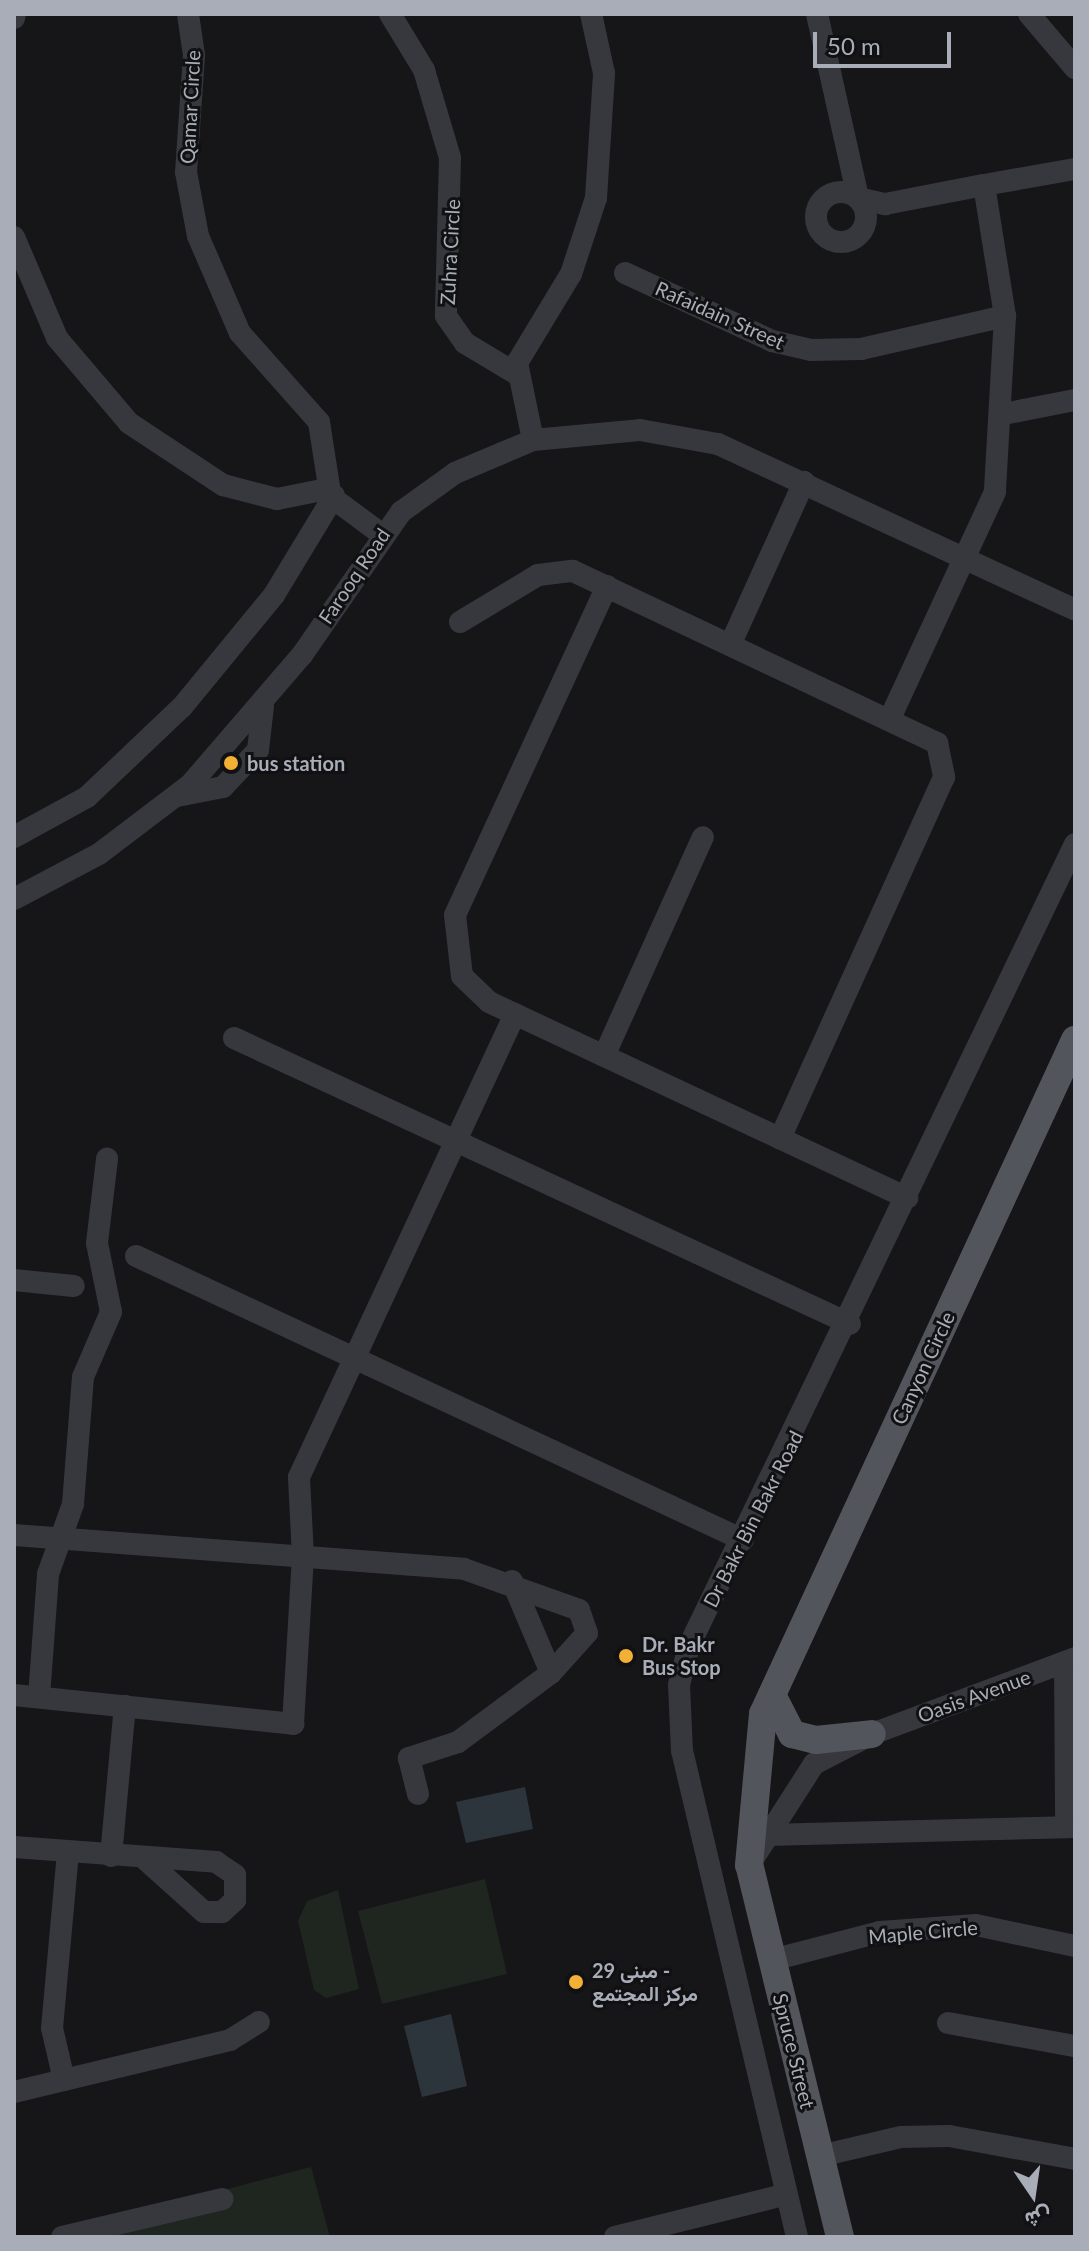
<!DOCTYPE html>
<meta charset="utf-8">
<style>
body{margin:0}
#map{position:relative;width:1089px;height:2251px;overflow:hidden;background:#161618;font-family:Lato,Vazirmatn,sans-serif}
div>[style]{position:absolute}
.green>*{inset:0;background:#1e261f}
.water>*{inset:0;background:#2c353c}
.minor>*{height:22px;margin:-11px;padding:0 11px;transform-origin:11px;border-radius:11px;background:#37383d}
.minor>.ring{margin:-11px;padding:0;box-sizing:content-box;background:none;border:22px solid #37383d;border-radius:50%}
.major>*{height:28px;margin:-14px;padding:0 14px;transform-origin:14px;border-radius:14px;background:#53555c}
.dots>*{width:22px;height:22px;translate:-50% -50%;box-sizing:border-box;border:4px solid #111113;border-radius:50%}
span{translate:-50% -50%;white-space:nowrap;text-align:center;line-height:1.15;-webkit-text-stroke:6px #111113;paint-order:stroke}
.street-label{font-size:20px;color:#a8adb8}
.poi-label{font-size:20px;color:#a8adb8;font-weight:700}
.left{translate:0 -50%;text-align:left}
.frame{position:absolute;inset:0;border:16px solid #a8adb8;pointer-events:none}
.north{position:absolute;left:993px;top:2155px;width:80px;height:80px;-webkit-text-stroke:6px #111113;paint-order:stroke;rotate:167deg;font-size:22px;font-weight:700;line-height:32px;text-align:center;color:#a8adb8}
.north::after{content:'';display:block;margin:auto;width:28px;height:36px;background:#a8adb8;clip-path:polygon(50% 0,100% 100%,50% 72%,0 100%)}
.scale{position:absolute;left:813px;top:32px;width:138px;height:36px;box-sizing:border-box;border:4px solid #a8adb8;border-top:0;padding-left:10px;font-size:24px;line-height:28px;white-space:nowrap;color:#a8adb8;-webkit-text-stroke:6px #111113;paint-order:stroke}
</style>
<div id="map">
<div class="green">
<i style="clip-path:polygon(485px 1879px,507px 1974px,382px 2004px,358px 1911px)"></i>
<i style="clip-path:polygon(338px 1890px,359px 1989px,326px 1998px,314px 1990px,298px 1921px,307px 1901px)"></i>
<i style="clip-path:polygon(311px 2167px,330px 2237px,47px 2237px)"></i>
</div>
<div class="water">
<i style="clip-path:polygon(525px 1787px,533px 1829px,466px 1843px,456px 1802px)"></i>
<i style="clip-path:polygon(451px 2014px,467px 2086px,422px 2097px,404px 2026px)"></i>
</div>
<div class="minor">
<i style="left:188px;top:14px;width:41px;rotate:81.7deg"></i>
<i style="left:194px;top:55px;width:117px;rotate:93.9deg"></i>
<i style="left:186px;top:172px;width:65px;rotate:79.4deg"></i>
<i style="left:198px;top:236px;width:106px;rotate:66.6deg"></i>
<i style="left:240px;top:333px;width:119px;rotate:48.4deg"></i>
<i style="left:319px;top:422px;width:72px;rotate:81.2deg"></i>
<i style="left:390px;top:14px;width:66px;rotate:58.7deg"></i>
<i style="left:424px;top:70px;width:92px;rotate:73.5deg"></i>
<i style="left:450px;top:158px;width:158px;rotate:91.5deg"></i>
<i style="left:446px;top:316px;width:33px;rotate:55deg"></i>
<i style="left:465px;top:343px;width:58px;rotate:31deg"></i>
<i style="left:817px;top:14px;width:189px;rotate:77.4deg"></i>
<i style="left:858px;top:198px;width:28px;rotate:13deg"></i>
<i style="left:885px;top:204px;width:101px;rotate:-10.9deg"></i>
<i style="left:984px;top:185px;width:133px;rotate:80.9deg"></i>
<i style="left:1005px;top:316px;width:176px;rotate:93.3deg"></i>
<i style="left:995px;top:492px;width:249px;rotate:114.9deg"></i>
<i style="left:1029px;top:14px;width:71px;rotate:49.6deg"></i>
<i style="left:14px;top:18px;width:4px;rotate:-76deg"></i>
<i style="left:984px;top:185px;width:92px;rotate:-10deg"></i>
<i class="ring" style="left:816px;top:192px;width:28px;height:28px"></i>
<i style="left:14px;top:237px;width:110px;rotate:66.9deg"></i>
<i style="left:57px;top:338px;width:111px;rotate:49.7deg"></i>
<i style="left:129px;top:423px;width:113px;rotate:33.4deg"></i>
<i style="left:223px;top:485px;width:56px;rotate:14.5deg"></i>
<i style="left:277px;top:499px;width:46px;rotate:-11.3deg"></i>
<i style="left:322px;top:490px;width:72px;rotate:36.6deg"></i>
<i style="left:625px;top:273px;width:162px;rotate:24.8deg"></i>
<i style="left:772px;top:341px;width:40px;rotate:13deg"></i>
<i style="left:811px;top:350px;width:50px;rotate:-1.1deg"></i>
<i style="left:861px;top:349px;width:148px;rotate:-12.9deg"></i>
<i style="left:1003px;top:414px;width:73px;rotate:-11deg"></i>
<i style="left:533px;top:440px;width:79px;rotate:-101.7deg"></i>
<i style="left:517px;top:363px;width:104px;rotate:-58.8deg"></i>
<i style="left:571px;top:274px;width:80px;rotate:-71.8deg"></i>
<i style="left:596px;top:198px;width:125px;rotate:-86.3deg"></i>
<i style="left:604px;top:73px;width:60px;rotate:-102.4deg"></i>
<i style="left:607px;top:586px;width:362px;rotate:114.8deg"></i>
<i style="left:455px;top:915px;width:61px;rotate:83.5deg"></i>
<i style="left:462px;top:976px;width:37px;rotate:44deg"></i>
<i style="left:489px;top:1002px;width:462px;rotate:25.1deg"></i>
<i style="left:460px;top:622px;width:91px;rotate:-31.1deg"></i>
<i style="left:538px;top:575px;width:35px;rotate:-7deg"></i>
<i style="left:573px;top:571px;width:403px;rotate:25.3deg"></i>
<i style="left:937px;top:743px;width:35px;rotate:78deg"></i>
<i style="left:944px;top:777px;width:397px;rotate:114.4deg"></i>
<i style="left:731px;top:643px;width:177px;rotate:-65.6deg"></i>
<i style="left:177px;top:796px;width:47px;rotate:-11.1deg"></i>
<i style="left:223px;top:787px;width:51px;rotate:-46.6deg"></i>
<i style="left:258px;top:750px;width:44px;rotate:-83.5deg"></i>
<i style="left:14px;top:837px;width:83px;rotate:-28.7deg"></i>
<i style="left:87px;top:797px;width:131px;rotate:-43.5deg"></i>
<i style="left:182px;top:707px;width:145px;rotate:-50.6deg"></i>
<i style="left:274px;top:595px;width:116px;rotate:-58.8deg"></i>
<i style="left:14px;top:899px;width:96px;rotate:-27.9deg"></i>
<i style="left:99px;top:854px;width:114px;rotate:-37.2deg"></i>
<i style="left:190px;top:785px;width:172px;rotate:-49.3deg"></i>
<i style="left:302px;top:655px;width:174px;rotate:-55.3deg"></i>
<i style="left:401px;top:512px;width:67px;rotate:-35.8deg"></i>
<i style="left:455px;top:473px;width:85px;rotate:-22.9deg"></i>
<i style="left:533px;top:440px;width:107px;rotate:-5.3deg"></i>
<i style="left:640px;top:430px;width:79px;rotate:10.2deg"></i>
<i style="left:718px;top:444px;width:394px;rotate:24.9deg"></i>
<i style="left:234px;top:1038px;width:679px;rotate:24.9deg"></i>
<i style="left:604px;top:1056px;width:240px;rotate:-65.7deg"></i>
<i style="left:136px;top:1256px;width:670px;rotate:25.07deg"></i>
<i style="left:14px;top:1280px;width:60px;rotate:5.7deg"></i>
<i style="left:14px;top:1535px;width:451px;rotate:4.3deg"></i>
<i style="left:464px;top:1569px;width:122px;rotate:19.6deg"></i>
<i style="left:579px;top:1610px;width:24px;rotate:71deg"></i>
<i style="left:587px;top:1633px;width:54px;rotate:132deg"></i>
<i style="left:551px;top:1673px;width:116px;rotate:143.4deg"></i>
<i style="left:458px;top:1742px;width:52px;rotate:161.9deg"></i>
<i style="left:409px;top:1758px;width:37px;rotate:76deg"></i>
<i style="left:512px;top:1581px;width:100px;rotate:67deg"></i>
<i style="left:1065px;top:1662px;width:162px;rotate:89.6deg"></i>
<i style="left:14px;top:1695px;width:281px;rotate:5.9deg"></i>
<i style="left:293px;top:1724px;width:167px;rotate:-86.6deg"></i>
<i style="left:303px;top:1557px;width:80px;rotate:-92.9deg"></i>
<i style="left:299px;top:1477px;width:511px;rotate:-64.99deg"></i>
<i style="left:39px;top:1697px;width:123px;rotate:-85.8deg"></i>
<i style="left:48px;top:1574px;width:74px;rotate:-70.3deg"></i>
<i style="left:73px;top:1504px;width:127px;rotate:-85.5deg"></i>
<i style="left:83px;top:1377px;width:71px;rotate:-66.7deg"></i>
<i style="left:111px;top:1312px;width:70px;rotate:-101.5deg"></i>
<i style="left:97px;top:1243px;width:85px;rotate:-83.2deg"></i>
<i style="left:767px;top:1835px;width:308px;rotate:-1.5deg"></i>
<i style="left:14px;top:1847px;width:203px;rotate:4.2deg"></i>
<i style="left:216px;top:1862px;width:23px;rotate:34deg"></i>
<i style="left:235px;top:1875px;width:25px;rotate:90deg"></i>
<i style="left:235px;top:1900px;width:18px;rotate:137deg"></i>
<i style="left:222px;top:1912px;width:18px;rotate:180deg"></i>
<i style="left:204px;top:1912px;width:79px;rotate:-138.1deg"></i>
<i style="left:111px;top:1856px;width:151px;rotate:-84.7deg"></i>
<i style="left:751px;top:1862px;width:117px;rotate:-57.3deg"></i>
<i style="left:814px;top:1764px;width:65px;rotate:-27.3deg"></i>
<i style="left:872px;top:1734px;width:217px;rotate:-20.5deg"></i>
<i style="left:772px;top:1960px;width:112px;rotate:-14.5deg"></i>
<i style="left:880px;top:1932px;width:96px;rotate:-4.2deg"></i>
<i style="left:976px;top:1925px;width:101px;rotate:12deg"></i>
<i style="left:948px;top:2023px;width:129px;rotate:10.3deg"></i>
<i style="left:64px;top:2080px;width:53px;rotate:-103deg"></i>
<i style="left:52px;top:2028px;width:177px;rotate:-84.8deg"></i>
<i style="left:14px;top:2092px;width:222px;rotate:-13.5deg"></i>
<i style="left:230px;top:2040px;width:34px;rotate:-32deg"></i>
<i style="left:820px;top:2156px;width:83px;rotate:-13.2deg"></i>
<i style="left:901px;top:2137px;width:48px;rotate:-1.2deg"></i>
<i style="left:949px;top:2136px;width:128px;rotate:10.3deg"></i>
<i style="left:62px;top:2237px;width:165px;rotate:-13.3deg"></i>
<i style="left:615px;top:2237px;width:177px;rotate:-14deg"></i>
<i style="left:797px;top:2237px;width:499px;rotate:-103.3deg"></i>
<i style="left:682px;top:1751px;width:66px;rotate:-92.6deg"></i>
<i style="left:679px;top:1685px;width:40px;rotate:-75.6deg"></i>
<i style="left:689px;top:1646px;width:890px;rotate:-64.3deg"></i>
</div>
<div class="major">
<i style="left:772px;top:1695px;width:44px;rotate:62.9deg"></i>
<i style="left:792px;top:1734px;width:25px;rotate:14deg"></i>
<i style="left:816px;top:1740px;width:56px;rotate:-6.1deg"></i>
<i style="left:840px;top:2237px;width:383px;rotate:-103.7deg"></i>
<i style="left:749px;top:1865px;width:152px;rotate:-84.7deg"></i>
<i style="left:763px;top:1714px;width:743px;rotate:-65.16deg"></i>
</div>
<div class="dots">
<i style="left:231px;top:763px;background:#f2b134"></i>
<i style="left:626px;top:1656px;background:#f2b134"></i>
<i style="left:576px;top:1982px;background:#f2b134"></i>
</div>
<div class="street-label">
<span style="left:190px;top:107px;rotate:-87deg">Qamar Circle</span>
<span style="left:450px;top:252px;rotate:-87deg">Zuhra Circle</span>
<span style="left:720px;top:315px;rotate:24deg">Rafaidain Street</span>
<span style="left:354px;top:576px;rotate:-56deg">Farooq Road</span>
<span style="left:923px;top:1368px;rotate:-65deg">Canyon Circle</span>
<span style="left:753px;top:1519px;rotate:-63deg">Dr Bakr Bin Bakr Road</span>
<span style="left:974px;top:1696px;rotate:-20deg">Oasis Avenue</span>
<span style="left:923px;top:1932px;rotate:-5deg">Maple Circle</span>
<span style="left:794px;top:2051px;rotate:76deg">Spruce Street</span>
</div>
<div class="poi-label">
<span class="left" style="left:247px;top:763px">bus station</span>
<span class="left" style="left:642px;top:1656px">Dr. Bakr<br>Bus Stop</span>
<span class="left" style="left:592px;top:1982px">مبنى 29 -<br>مركز المجتمع</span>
</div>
<div class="frame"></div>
<div class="north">ش</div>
<div class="scale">50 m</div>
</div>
